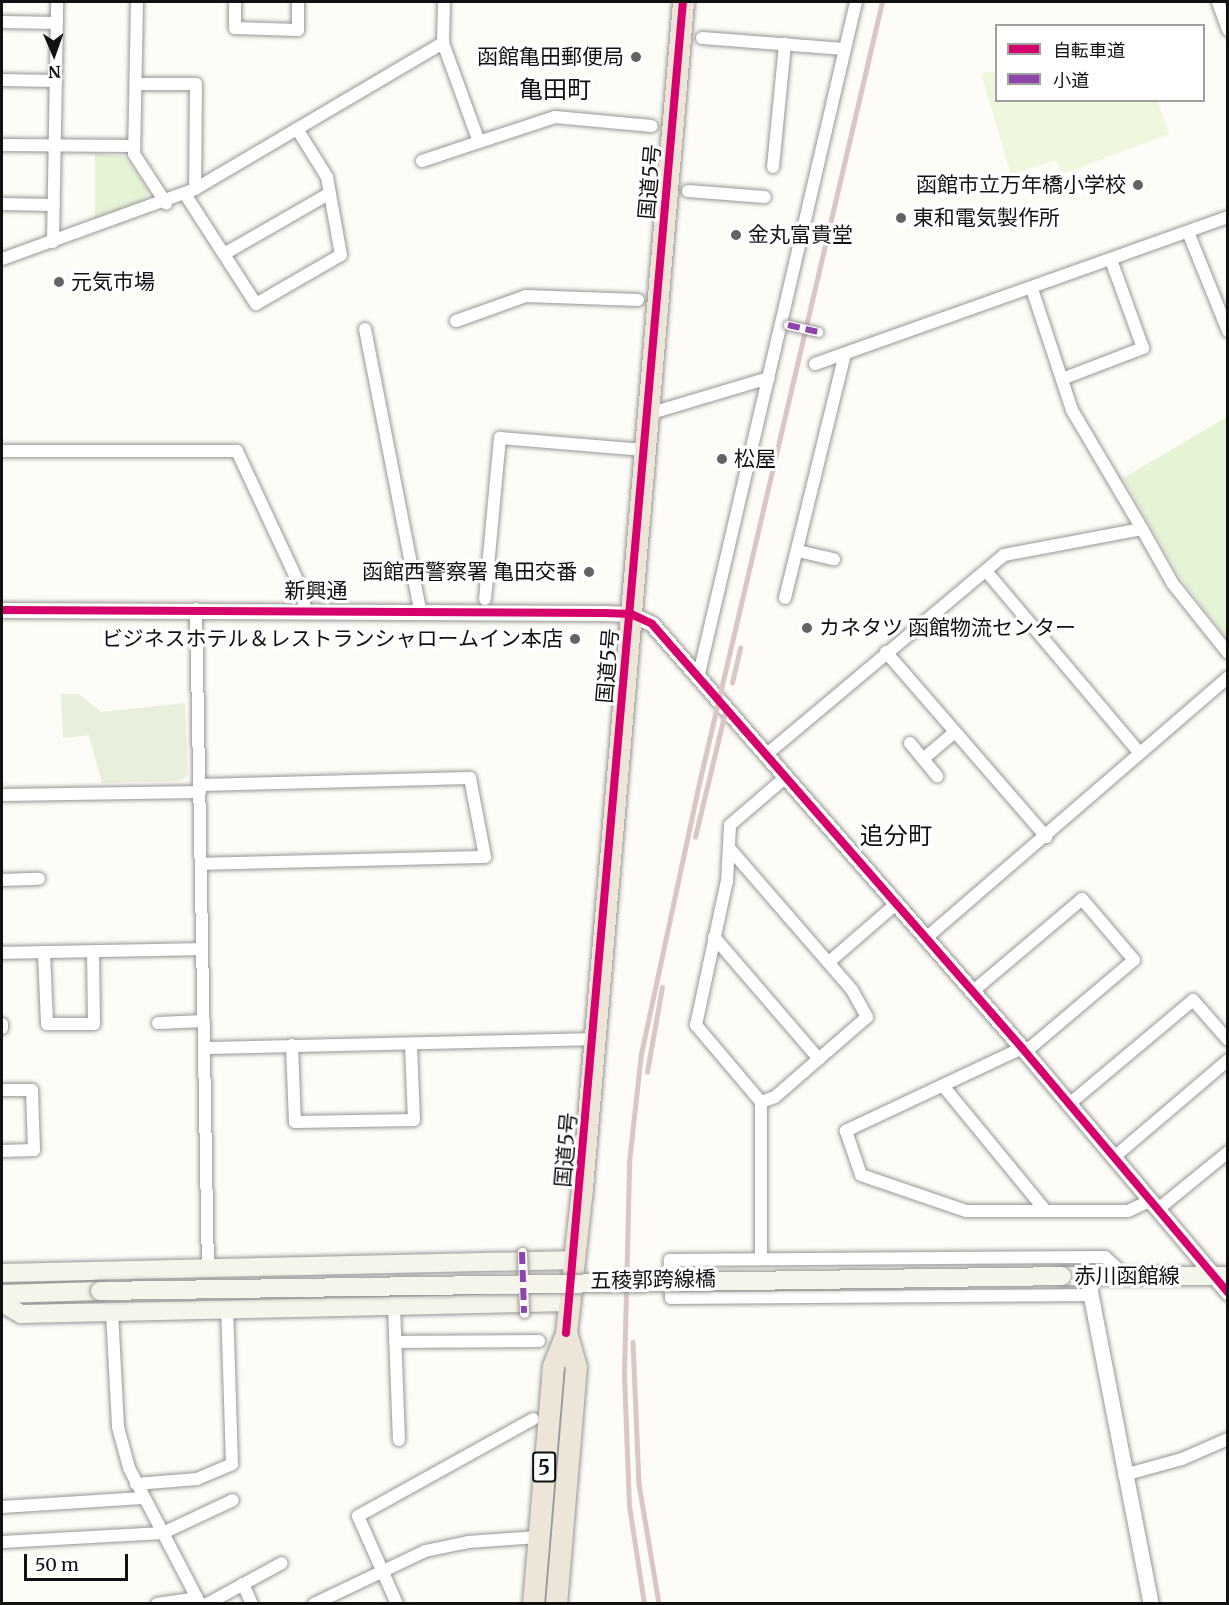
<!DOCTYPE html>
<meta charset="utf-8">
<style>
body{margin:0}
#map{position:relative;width:1229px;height:1605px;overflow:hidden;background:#fdfcf7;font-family:Merriweather,"Noto Sans JP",serif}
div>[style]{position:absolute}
.green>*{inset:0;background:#e5f4d5}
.cemetery>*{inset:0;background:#e8efda}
.pitch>*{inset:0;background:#eff8df}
.roads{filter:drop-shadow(0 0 2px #979795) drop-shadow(0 0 2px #979795)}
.minor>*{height:12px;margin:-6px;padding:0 6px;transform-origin:6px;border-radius:6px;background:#fffffe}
.tertiary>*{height:15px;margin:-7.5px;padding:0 7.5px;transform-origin:7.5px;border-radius:7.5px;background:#fffffe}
.secondary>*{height:18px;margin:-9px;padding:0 9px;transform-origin:9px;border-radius:9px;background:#f6f5eb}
.trunk>*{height:21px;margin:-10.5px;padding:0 10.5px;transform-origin:10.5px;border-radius:10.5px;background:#ede6d8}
.rail>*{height:4.5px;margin:-2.25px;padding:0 2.25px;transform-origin:2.25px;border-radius:2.25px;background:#dac6c4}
.bridges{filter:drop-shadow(0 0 2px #979795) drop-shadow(0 0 2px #979795)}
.pedestrian-bridge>*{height:9px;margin:-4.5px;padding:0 4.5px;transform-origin:4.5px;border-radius:4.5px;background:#fffffe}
.secondary-bridge>*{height:18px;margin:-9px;padding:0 9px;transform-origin:9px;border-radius:9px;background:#f6f5eb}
.quiet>*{height:6px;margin-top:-3px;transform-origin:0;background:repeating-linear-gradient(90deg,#8e44ad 0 12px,transparent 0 18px)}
.cycleway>*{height:8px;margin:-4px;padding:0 4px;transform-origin:4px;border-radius:4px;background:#d6006c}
.dots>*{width:16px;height:16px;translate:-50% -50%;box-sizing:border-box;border:3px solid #fff;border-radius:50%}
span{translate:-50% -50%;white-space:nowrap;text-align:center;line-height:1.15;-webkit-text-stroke:6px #fff;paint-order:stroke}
.shield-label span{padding:2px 4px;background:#fff;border:2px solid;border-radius:4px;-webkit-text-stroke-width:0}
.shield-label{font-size:20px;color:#111;font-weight:700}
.poi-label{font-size:21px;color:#111}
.right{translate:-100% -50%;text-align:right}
.left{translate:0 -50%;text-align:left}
.street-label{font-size:21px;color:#111}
.quarter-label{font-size:24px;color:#111}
.frame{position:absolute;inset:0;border:3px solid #111;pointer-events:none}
.legend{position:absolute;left:995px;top:24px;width:210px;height:78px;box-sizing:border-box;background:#fff;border:2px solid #a0a0a0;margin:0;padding:8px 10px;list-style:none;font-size:18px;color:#111}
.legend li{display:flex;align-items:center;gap:12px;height:30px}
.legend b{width:30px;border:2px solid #a0a0a0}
.north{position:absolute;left:24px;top:24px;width:60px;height:60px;-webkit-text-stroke:4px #fff;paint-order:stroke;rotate:178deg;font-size:16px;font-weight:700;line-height:24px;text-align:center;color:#111}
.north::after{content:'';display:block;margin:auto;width:21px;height:27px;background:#111;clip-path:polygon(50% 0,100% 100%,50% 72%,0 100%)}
.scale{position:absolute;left:24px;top:1554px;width:104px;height:27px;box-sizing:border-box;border:3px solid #111;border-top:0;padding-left:8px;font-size:18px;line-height:21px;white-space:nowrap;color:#111;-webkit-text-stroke:4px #fff;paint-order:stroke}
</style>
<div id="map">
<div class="green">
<i style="clip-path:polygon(95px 153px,124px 156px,149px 191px,145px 201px,95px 219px)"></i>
<i style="clip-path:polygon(1227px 417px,1227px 638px,1179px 576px,1123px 478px)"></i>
</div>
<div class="cemetery">
<i style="clip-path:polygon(61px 694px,79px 694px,101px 712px,185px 703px,188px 775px,180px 781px,102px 783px,89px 735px,63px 738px)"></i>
</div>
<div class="pitch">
<i style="clip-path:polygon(996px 71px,996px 100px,1158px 101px,1169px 134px,1062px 174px,1056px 160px,1011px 175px,981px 74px)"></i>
</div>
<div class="roads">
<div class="minor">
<i style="left:137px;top:2px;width:152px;rotate:91.1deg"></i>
<i style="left:134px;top:154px;width:59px;rotate:56.9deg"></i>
<i style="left:235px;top:2px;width:26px;rotate:90deg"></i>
<i style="left:235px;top:28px;width:63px;rotate:1.8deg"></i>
<i style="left:298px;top:30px;width:28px;rotate:-90deg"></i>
<i style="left:444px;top:2px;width:41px;rotate:91.4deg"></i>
<i style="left:443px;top:43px;width:105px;rotate:70deg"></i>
<i style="left:479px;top:142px;width:80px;rotate:-18.2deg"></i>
<i style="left:555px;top:117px;width:97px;rotate:5.3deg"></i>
<i style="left:1218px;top:2px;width:30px;rotate:70deg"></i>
<i style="left:2px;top:22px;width:55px;rotate:1deg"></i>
<i style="left:702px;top:38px;width:143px;rotate:4.4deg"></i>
<i style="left:2px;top:80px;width:54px;rotate:1.1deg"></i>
<i style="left:136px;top:84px;width:60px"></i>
<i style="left:196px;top:84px;width:105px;rotate:90.5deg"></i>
<i style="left:2px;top:145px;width:132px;rotate:0.4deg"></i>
<i style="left:422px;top:161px;width:60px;rotate:-18.4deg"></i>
<i style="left:773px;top:167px;width:124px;rotate:-84.4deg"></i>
<i style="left:688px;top:191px;width:77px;rotate:4.5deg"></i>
<i style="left:185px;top:194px;width:131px;rotate:57.2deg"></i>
<i style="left:256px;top:304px;width:98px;rotate:-30deg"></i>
<i style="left:341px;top:255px;width:79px;rotate:-100.2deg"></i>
<i style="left:327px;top:177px;width:57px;rotate:-122deg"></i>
<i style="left:2px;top:204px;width:52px;rotate:1.1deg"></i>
<i style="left:1188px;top:232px;width:107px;rotate:68deg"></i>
<i style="left:53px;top:242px;width:240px;rotate:-89deg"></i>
<i style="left:224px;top:254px;width:122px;rotate:-29.9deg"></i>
<i style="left:2px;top:259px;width:205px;rotate:-19.9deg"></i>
<i style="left:195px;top:189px;width:288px;rotate:-30.5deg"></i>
<i style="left:1032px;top:289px;width:127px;rotate:71.7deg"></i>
<i style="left:1072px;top:410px;width:138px;rotate:59.5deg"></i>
<i style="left:456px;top:321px;width:74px;rotate:-19.7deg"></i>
<i style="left:526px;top:296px;width:112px;rotate:2deg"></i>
<i style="left:365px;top:329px;width:286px;rotate:78.9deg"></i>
<i style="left:815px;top:364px;width:438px;rotate:-19.6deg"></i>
<i style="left:1062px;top:379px;width:87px;rotate:-20.9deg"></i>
<i style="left:1143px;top:348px;width:94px;rotate:-110deg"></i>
<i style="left:648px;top:414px;width:126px;rotate:-16.6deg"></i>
<i style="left:2px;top:451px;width:235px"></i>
<i style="left:237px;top:451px;width:159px;rotate:65deg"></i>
<i style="left:304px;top:595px;width:14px;rotate:90deg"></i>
<i style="left:798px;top:551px;width:37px;rotate:13deg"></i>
<i style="left:986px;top:571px;width:238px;rotate:49.8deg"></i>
<i style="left:785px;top:598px;width:251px;rotate:-76.2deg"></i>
<i style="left:485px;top:599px;width:162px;rotate:-84.7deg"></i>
<i style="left:500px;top:438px;width:144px;rotate:4.8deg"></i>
<i style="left:196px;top:609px;width:660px;rotate:88.96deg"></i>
<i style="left:886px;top:652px;width:245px;rotate:49.1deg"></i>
<i style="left:699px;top:674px;width:690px;rotate:-76.85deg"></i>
<i style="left:910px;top:743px;width:43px;rotate:50.7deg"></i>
<i style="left:767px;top:754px;width:309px;rotate:-40deg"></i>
<i style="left:1004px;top:555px;width:140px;rotate:-10.7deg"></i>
<i style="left:1142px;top:529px;width:63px;rotate:60.6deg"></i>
<i style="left:1173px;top:584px;width:88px;rotate:51.4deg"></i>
<i style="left:923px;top:759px;width:42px;rotate:-40.2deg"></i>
<i style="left:200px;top:785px;width:270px;rotate:-1.5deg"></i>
<i style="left:470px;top:778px;width:80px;rotate:79.2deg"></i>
<i style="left:485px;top:857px;width:284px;rotate:178.6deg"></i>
<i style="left:2px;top:795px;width:198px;rotate:-0.9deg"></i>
<i style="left:730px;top:849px;width:186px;rotate:49.1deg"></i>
<i style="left:852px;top:990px;width:31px;rotate:61deg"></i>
<i style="left:867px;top:1017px;width:122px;rotate:139deg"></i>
<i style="left:775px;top:1097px;width:15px;rotate:160deg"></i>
<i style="left:2px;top:880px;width:37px;rotate:-2deg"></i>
<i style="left:714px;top:937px;width:161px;rotate:49.3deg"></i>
<i style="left:926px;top:938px;width:399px;rotate:-40.8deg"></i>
<i style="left:44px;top:952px;width:72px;rotate:87.6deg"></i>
<i style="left:47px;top:1024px;width:47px"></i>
<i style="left:94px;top:1024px;width:73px;rotate:-90.8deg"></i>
<i style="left:2px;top:953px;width:200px;rotate:-1.1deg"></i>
<i style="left:829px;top:962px;width:89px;rotate:-40.9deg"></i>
<i style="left:972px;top:992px;width:144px;rotate:-40.2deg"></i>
<i style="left:1082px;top:899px;width:80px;rotate:49.6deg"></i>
<i style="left:1134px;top:960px;width:143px;rotate:139.8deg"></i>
<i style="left:158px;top:1023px;width:46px;rotate:-2.5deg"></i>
<i style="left:2px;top:1024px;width:4px;rotate:90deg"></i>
<i style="left:292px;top:1045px;width:77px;rotate:87.8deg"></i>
<i style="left:295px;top:1122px;width:119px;rotate:-1deg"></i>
<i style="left:414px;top:1120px;width:76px;rotate:-92.3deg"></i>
<i style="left:205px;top:1048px;width:388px;rotate:-1.3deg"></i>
<i style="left:1022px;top:1048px;width:195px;rotate:154.8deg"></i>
<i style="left:846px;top:1131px;width:46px;rotate:71.2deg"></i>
<i style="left:861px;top:1175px;width:111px;rotate:18.9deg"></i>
<i style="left:966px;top:1211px;width:162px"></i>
<i style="left:1128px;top:1211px;width:23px;rotate:-25deg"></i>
<i style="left:944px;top:1087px;width:159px;rotate:50.6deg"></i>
<i style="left:2px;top:1090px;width:30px"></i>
<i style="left:32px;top:1090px;width:60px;rotate:88.1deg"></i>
<i style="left:34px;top:1150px;width:32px;rotate:178deg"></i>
<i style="left:1068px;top:1105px;width:163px;rotate:-40deg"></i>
<i style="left:1193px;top:1000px;width:53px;rotate:48.8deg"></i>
<i style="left:1113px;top:1158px;width:151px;rotate:-40.4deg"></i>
<i style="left:1157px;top:1210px;width:92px;rotate:-39.2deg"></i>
<i style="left:761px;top:1259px;width:157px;rotate:-90deg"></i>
<i style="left:761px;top:1102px;width:101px;rotate:-130.2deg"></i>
<i style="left:696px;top:1025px;width:147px;rotate:-77.9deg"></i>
<i style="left:727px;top:881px;width:56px;rotate:-86.9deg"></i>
<i style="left:730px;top:825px;width:75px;rotate:-40.7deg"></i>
<i style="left:1090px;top:1295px;width:419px;rotate:179.6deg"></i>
<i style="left:671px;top:1298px;width:38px;rotate:-92deg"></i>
<i style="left:670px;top:1260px;width:435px;rotate:-0.4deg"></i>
<i style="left:1105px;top:1257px;width:26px;rotate:43deg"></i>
<i style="left:394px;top:1305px;width:135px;rotate:87.9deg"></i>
<i style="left:112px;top:1312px;width:115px;rotate:87deg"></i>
<i style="left:118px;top:1427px;width:42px;rotate:75deg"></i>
<i style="left:129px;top:1468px;width:153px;rotate:62.4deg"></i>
<i style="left:395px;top:1342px;width:144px;rotate:-0.4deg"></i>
<i style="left:1124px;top:1475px;width:60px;rotate:-15.4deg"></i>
<i style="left:1182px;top:1459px;width:50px;rotate:-23.5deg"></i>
<i style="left:136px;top:1484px;width:61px;rotate:-4.7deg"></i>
<i style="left:197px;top:1479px;width:38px;rotate:-23deg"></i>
<i style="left:232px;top:1464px;width:156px;rotate:-91.8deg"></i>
<i style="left:2px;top:1507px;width:141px;rotate:-3.7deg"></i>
<i style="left:2px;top:1542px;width:161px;rotate:-3.2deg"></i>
<i style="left:163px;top:1533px;width:77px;rotate:-25.2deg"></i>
<i style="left:243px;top:1584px;width:22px;rotate:66deg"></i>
<i style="left:157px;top:1604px;width:40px;rotate:-8.5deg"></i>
<i style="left:207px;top:1604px;width:85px;rotate:-28.7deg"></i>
<i style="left:314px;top:1604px;width:123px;rotate:-25.5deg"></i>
<i style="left:425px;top:1551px;width:44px;rotate:-11.8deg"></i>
<i style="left:468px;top:1542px;width:70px;rotate:-4.1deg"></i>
<i style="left:397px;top:1604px;width:96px;rotate:-113.9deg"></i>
<i style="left:358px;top:1516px;width:200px;rotate:-29deg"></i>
</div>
<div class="tertiary">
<i style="left:2px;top:610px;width:602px;rotate:0.29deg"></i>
<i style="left:604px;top:613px;width:27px;rotate:2deg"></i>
<i style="left:631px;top:614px;width:23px;rotate:25deg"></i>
<i style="left:652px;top:624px;width:563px;rotate:48.89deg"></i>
<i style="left:1022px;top:1048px;width:320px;rotate:49.9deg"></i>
<i style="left:1087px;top:1276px;width:334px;rotate:79deg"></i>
</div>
<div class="secondary">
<i style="left:2px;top:1273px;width:572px;rotate:-1.3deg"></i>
<i style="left:1062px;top:1276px;width:166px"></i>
<i style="left:2px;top:1294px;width:98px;rotate:-1.8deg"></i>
<i style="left:2px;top:1303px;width:22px;rotate:30deg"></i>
<i style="left:21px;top:1314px;width:548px;rotate:-1.25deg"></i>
</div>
<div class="trunk">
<i style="left:533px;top:1604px;width:239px;rotate:-85.2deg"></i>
<i style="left:553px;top:1366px;width:35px;rotate:-68deg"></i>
<i style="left:566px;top:1333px;width:146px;rotate:-83.7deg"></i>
<i style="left:582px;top:1188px;width:1190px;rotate:-85.13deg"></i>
<i style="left:556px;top:1604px;width:238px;rotate:-85.2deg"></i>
<i style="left:576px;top:1367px;width:35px;rotate:-106deg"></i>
</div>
</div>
<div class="rail">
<i style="left:732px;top:683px;width:36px;rotate:-77deg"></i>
<i style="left:695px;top:837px;width:129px;rotate:-76.5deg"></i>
<i style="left:647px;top:1072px;width:86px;rotate:-80deg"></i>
<i style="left:633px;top:1342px;width:142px;rotate:87.6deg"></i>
<i style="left:639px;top:1484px;width:122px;rotate:80.5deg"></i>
<i style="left:644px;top:1604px;width:99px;rotate:-98.7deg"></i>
<i style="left:629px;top:1506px;width:133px;rotate:-92.2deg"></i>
<i style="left:624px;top:1373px;width:211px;rotate:-88.6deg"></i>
<i style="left:629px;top:1162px;width:109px;rotate:-83.7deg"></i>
<i style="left:641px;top:1054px;width:281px;rotate:-77.9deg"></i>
<i style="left:700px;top:779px;width:798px;rotate:-76.82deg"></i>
</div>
<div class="bridges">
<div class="pedestrian-bridge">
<i style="left:788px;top:325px;width:31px;rotate:13deg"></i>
<i style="left:522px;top:1252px;width:61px;rotate:88.1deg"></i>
</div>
<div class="secondary-bridge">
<i style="left:100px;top:1291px;width:962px;rotate:-0.89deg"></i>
</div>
</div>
<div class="quiet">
<i style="left:788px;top:325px;width:31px;rotate:13deg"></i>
<i style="left:522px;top:1252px;width:61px;rotate:88.1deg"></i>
</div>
<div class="cycleway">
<i style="left:2px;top:610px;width:602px;rotate:0.29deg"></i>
<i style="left:604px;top:613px;width:27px;rotate:2deg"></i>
<i style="left:631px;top:614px;width:23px;rotate:25deg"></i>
<i style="left:652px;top:624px;width:563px;rotate:48.89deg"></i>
<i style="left:1022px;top:1048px;width:320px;rotate:49.9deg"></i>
<i style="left:566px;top:1333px;width:1336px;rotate:-84.98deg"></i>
</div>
<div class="dots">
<i style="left:636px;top:57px;background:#646362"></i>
<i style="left:1138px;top:185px;background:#646362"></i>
<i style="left:901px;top:218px;background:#646362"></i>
<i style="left:736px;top:235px;background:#646362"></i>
<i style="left:59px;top:282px;background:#646362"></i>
<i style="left:722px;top:459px;background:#646362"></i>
<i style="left:589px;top:572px;background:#646362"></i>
<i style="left:807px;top:628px;background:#646362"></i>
<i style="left:575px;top:639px;background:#646362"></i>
</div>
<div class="shield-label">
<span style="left:544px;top:1467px">5</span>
</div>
<div class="poi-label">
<span class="right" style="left:624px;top:57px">函館亀田郵便局</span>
<span class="right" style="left:1126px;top:185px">函館市立万年橋小学校</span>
<span class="left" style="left:913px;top:218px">東和電気製作所</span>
<span class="left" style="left:748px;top:235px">金丸富貴堂</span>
<span class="left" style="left:71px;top:282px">元気市場</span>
<span class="left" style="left:734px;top:459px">松屋</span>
<span class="right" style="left:577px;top:572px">函館西警察署 亀田交番</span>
<span class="left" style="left:819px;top:628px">カネタツ 函館物流センター</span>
<span class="right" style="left:563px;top:639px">ビジネスホテル＆レストランシャロームイン本店</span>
</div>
<div class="street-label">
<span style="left:650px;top:182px;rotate:-85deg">国道5号</span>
<span style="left:316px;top:591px">新興通</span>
<span style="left:608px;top:666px;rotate:-85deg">国道5号</span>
<span style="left:566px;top:1150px;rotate:-85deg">国道5号</span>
<span style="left:1127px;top:1276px">赤川函館線</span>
<span style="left:653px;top:1280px;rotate:-1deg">五稜郭跨線橋</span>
</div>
<div class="quarter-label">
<span style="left:555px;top:90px">亀田町</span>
<span style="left:896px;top:836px">追分町</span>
</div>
<div class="frame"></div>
<ul class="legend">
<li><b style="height:8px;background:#d6006c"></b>自転車道</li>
<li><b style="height:8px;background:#8e44ad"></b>小道</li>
</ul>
<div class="north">N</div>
<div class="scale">50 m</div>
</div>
